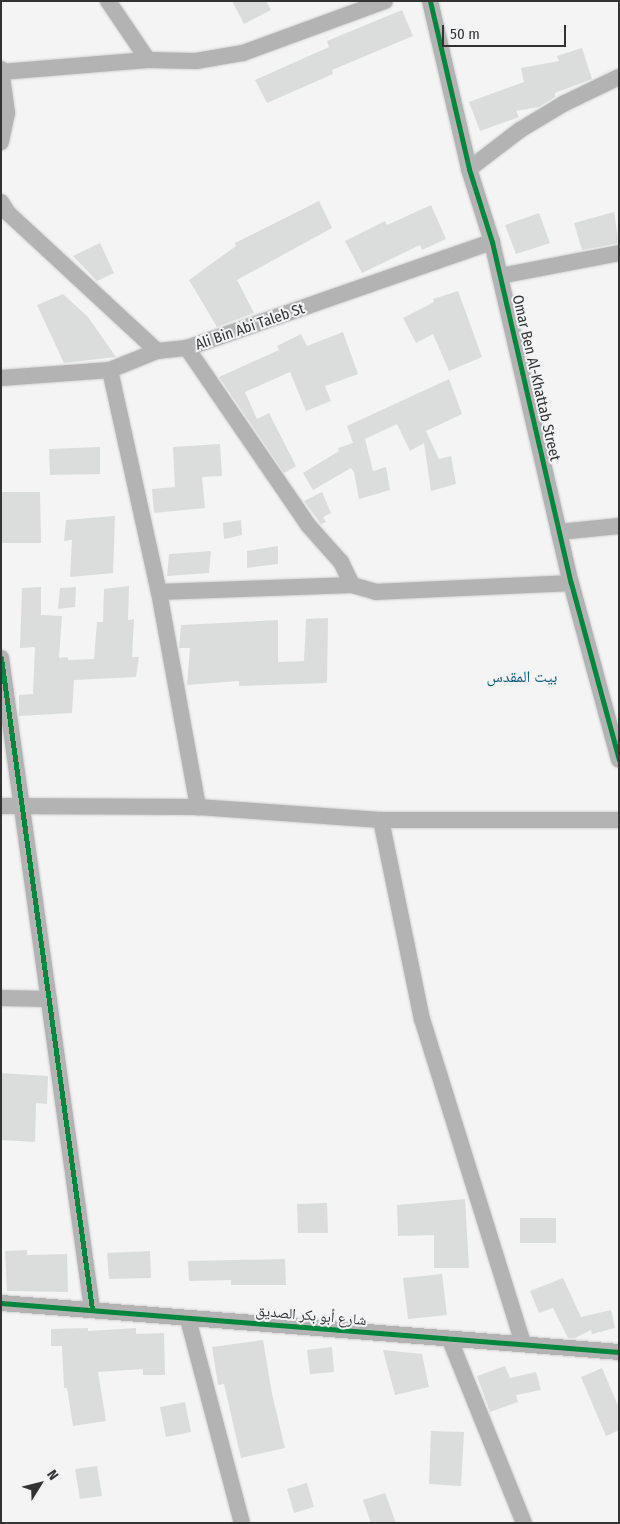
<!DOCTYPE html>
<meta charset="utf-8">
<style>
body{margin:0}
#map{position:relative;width:620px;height:1524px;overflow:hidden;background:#f4f4f5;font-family:"Fira Sans Condensed","Noto Naskh Arabic",sans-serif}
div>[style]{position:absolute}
.building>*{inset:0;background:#dbdcdc}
.roads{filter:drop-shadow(0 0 1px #d1d1d2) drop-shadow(0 0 1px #d1d1d2)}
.street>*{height:16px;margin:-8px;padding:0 8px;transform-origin:8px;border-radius:8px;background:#b4b3b4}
.cycleway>*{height:5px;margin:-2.5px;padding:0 2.5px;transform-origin:2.5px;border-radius:2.5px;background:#00873e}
span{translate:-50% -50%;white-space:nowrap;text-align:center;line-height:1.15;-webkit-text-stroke:4px #f3f4f6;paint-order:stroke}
.street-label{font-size:15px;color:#333334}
.neighbourhood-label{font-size:16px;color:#115874}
.frame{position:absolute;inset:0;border:2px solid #333334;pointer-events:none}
.north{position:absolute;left:15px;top:1459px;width:50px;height:50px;-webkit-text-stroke:4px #f3f4f6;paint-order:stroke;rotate:54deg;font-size:14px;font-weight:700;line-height:20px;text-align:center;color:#333334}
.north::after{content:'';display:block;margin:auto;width:18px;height:22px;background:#333334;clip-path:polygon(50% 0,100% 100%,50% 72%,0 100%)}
.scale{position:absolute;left:442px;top:25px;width:124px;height:22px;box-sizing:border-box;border:2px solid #333334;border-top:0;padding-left:6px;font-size:15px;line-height:18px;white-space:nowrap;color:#333334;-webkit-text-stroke:4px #f3f4f6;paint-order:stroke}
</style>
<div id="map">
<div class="building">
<i style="clip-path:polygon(232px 1px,266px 1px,271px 10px,244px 24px)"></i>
<i style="clip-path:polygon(402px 10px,413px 36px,332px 70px,333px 74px,267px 103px,255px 80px,329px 47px,327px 41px)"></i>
<i style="clip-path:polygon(582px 48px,592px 79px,555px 93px,555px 97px,539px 107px,516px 111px,519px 117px,480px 131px,469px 102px,524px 82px,521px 68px,559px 61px,557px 56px)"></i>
<i style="clip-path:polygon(319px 201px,332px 228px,237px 280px,254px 313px,217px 327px,189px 280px,236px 246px,235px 243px)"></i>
<i style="clip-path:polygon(431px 205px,446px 239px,422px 250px,420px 245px,362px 273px,345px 241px,385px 221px,387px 225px)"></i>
<i style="clip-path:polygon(614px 212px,619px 243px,582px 250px,574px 223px)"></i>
<i style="clip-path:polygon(539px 213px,550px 243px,516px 254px,505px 225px)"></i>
<i style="clip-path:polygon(100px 243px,114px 273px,97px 281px,73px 256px)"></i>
<i style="clip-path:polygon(458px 291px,482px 357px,449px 371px,433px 334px,416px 343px,403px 318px,434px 302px,433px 299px)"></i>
<i style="clip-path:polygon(63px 294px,88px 317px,116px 357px,64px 363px,37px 305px)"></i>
<i style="clip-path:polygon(343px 332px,358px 374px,325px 386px,331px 401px,306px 411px,290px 372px,245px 392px,257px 419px,269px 413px,296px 466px,284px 473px,219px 377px,279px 350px,277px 346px,301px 334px,307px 346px)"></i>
<i style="clip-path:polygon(449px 379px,462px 414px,426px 431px,439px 459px,451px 456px,456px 484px,431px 491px,424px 443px,410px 451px,397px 424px,365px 439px,373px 471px,386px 467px,390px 490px,359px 499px,354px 472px,351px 468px,313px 490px,303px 473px,339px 451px,338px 448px,353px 443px,347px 426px)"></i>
<i style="clip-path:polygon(220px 444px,222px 476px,202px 477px,205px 508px,154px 513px,152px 489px,175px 487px,173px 447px)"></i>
<i style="clip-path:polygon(100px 447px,100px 474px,50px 475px,49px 449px)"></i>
<i style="clip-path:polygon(1px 492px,40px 492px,41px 543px,1px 543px)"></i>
<i style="clip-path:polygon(322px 492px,331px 513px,323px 517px,326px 522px,321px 524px,304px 501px)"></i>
<i style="clip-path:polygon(115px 516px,113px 573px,70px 577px,72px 540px,64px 541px,66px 520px)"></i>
<i style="clip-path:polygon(241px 520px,242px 535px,224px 539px,223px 523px)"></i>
<i style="clip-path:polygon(278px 546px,278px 564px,247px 568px,247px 551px)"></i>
<i style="clip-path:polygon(211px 551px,209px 573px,167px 576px,169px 554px)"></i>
<i style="clip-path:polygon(129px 586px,128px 620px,134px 619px,132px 657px,139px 657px,136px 677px,74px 680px,72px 713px,19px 716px,19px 695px,33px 694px,35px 647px,20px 648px,22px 588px,41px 587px,41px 615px,62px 616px,59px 658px,68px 657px,68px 660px,94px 659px,97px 622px,103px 622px,104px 589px)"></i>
<i style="clip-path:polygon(76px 587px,75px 607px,58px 609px,60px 588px)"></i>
<i style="clip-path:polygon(328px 618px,327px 683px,239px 686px,239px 681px,187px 685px,190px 648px,179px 648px,181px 625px,278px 620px,278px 662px,304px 661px,306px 619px)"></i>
<i style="clip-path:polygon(1px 1073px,48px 1076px,47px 1104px,36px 1103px,35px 1142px,1px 1140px)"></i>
<i style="clip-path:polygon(465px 1199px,469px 1268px,434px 1268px,434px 1235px,398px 1236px,397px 1205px)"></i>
<i style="clip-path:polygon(327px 1203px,328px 1233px,298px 1233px,297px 1204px)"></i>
<i style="clip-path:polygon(520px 1218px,556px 1218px,556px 1243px,520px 1243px)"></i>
<i style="clip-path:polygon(27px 1250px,27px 1255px,67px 1254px,68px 1292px,7px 1291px,5px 1251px)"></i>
<i style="clip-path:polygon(150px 1251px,151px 1278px,109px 1279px,107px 1253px)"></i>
<i style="clip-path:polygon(285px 1259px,286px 1285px,231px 1285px,231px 1280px,189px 1281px,188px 1261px)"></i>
<i style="clip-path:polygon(442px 1274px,447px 1315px,408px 1319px,403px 1278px)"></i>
<i style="clip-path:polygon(563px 1278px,581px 1317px,611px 1310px,615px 1328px,592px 1334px,591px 1330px,575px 1338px,568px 1338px,553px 1308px,539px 1313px,530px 1291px)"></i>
<i style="clip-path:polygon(88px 1328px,88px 1331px,136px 1328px,136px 1334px,164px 1333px,165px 1375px,143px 1375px,143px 1369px,98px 1372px,106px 1421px,73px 1426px,67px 1388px,64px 1388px,62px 1346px,51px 1346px,51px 1329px)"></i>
<i style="clip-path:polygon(263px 1340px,272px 1394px,285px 1448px,241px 1458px,224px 1384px,218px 1385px,212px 1347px)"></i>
<i style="clip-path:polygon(332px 1347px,334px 1372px,310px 1374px,307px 1350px)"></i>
<i style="clip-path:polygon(383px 1350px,422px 1354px,429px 1387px,395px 1395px)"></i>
<i style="clip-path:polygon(505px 1366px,510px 1378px,536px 1372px,541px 1390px,516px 1395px,518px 1402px,490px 1412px,477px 1376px)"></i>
<i style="clip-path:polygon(602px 1368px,619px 1408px,619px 1430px,606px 1436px,581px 1377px)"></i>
<i style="clip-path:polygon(185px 1402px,191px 1432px,166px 1437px,160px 1407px)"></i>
<i style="clip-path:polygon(431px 1431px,464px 1432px,461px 1486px,429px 1484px)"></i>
<i style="clip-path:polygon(97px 1466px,102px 1496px,80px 1499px,75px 1469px)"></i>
<i style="clip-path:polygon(307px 1483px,314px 1507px,294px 1513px,287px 1489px)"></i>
<i style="clip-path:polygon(385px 1493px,396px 1523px,371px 1523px,363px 1500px)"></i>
</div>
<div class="roads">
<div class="street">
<i style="left:108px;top:1px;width:71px;rotate:55.9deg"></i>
<i style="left:430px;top:1px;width:172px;rotate:76.9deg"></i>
<i style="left:469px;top:169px;width:77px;rotate:72.5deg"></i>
<i style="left:492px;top:242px;width:350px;rotate:77deg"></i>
<i style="left:571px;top:583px;width:183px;rotate:74.8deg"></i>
<i style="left:1px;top:69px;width:44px;rotate:82.2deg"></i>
<i style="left:7px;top:113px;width:30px;rotate:102deg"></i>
<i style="left:1px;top:72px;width:147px;rotate:-4.7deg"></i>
<i style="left:148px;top:60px;width:48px;rotate:1.2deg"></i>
<i style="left:196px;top:61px;width:48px;rotate:-9.7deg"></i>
<i style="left:243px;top:53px;width:151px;rotate:-20.1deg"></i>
<i style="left:469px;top:169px;width:64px;rotate:-37.4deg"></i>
<i style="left:520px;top:130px;width:52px;rotate:-31deg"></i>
<i style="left:565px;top:103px;width:60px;rotate:-25.7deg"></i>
<i style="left:1px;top:202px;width:13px;rotate:58deg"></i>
<i style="left:8px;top:213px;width:203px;rotate:42.8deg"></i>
<i style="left:500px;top:276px;width:121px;rotate:-10.9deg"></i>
<i style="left:187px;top:348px;width:214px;rotate:55.6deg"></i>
<i style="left:308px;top:525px;width:50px;rotate:48.3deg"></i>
<i style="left:341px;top:562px;width:25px;rotate:64deg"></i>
<i style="left:352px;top:585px;width:25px;rotate:16deg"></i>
<i style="left:376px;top:592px;width:195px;rotate:-2.6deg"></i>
<i style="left:110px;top:370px;width:227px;rotate:77.6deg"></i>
<i style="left:159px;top:592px;width:219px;rotate:79.7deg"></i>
<i style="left:1px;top:378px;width:109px;rotate:-4.2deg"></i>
<i style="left:110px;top:370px;width:51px;rotate:-22deg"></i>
<i style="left:157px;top:351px;width:30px;rotate:-6deg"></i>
<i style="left:187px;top:348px;width:323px;rotate:-19.2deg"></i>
<i style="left:559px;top:532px;width:60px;rotate:-5.7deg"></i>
<i style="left:159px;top:592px;width:193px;rotate:-2.1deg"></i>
<i style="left:1px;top:658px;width:657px;rotate:82.04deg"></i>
<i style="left:1px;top:806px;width:197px;rotate:0.3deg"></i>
<i style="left:198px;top:807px;width:183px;rotate:4.1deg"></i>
<i style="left:381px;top:820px;width:238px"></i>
<i style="left:381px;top:820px;width:203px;rotate:78.4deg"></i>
<i style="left:422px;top:1019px;width:340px;rotate:72.7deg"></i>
<i style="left:1px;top:998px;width:48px;rotate:1.2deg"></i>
<i style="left:1px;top:1303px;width:620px;rotate:4.53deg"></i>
<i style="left:188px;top:1319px;width:211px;rotate:75.2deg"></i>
<i style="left:450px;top:1340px;width:197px;rotate:68deg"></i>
</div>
</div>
<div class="cycleway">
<i style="left:430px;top:1px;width:172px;rotate:76.9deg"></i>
<i style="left:469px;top:169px;width:77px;rotate:72.5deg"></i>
<i style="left:492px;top:242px;width:350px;rotate:77deg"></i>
<i style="left:571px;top:583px;width:183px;rotate:74.8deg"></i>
<i style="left:1px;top:658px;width:657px;rotate:82.04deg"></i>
<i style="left:1px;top:1303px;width:620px;rotate:4.53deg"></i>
</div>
<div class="street-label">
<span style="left:250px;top:327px;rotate:-19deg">Ali Bin Abi Taleb St</span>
<span style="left:536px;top:378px;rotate:77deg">Omar Ben Al-Khattab Street</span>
<span style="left:311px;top:1316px;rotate:5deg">شارع أبو بكر الصديق</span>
</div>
<div class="neighbourhood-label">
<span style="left:522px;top:677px">بيت المقدس</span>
</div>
<div class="frame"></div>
<div class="north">N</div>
<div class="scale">50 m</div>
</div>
